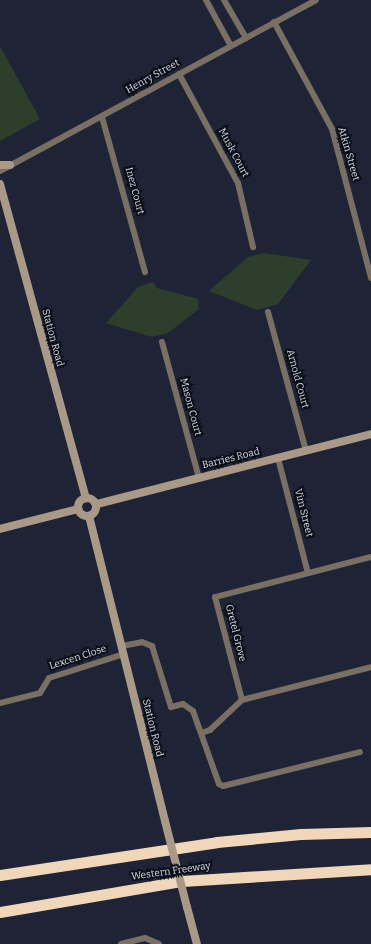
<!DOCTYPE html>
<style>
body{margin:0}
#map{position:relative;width:371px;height:944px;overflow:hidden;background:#1e2436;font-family:Bitter,serif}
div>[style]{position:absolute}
.green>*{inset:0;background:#2d3e2b}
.street>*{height:6px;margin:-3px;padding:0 3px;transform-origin:3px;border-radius:3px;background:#796f63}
.secondary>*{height:8px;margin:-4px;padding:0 4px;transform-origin:4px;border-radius:4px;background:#a99986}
.secondary>.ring{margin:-4px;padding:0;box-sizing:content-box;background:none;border:8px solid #a99986;border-radius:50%}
.highway>*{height:11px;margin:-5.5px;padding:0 5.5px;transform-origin:5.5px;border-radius:5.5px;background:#f0d7b9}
.secondary-bridge>*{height:8px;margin:-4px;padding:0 4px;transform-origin:4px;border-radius:4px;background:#a99986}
span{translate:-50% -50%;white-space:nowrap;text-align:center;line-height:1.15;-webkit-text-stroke:3.5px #0b0e16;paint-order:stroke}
.street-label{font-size:10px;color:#d8dde9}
</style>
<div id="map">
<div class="green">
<i style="clip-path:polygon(0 46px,40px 119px,0 141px)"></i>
<i style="clip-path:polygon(264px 253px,311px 260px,278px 304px,257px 310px,209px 291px,248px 257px)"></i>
<i style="clip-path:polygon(153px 282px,157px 288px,198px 299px,199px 309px,168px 333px,152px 337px,106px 323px,138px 287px)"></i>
</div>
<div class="street">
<i style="left:206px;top:0;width:52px;rotate:61.5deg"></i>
<i style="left:224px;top:0;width:44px;rotate:59.9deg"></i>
<i style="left:274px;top:22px;width:122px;rotate:61.5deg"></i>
<i style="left:332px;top:129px;width:154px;rotate:75.3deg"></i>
<i style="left:179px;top:74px;width:124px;rotate:61.6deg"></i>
<i style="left:238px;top:183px;width:66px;rotate:76.8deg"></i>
<i style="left:102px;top:117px;width:161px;rotate:74.5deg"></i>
<i style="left:0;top:171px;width:359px;rotate:-28.4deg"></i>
<i style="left:268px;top:312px;width:144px;rotate:74.7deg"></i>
<i style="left:162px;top:342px;width:141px;rotate:74.8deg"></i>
<i style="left:278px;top:458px;width:119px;rotate:75.4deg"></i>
<i style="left:371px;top:557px;width:161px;rotate:165.6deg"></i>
<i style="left:215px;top:597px;width:106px;rotate:75.3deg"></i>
<i style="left:242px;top:700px;width:133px;rotate:-14.3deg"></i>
<i style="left:122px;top:646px;width:20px;rotate:-11deg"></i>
<i style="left:142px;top:642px;width:11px;rotate:22deg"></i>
<i style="left:152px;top:646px;width:64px;rotate:72.7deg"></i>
<i style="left:171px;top:707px;width:12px;rotate:-14deg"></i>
<i style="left:183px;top:704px;width:12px;rotate:35deg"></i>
<i style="left:193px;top:711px;width:77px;rotate:70.4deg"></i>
<i style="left:219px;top:784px;width:4px;rotate:27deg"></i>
<i style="left:223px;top:786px;width:141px;rotate:-13.9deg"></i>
<i style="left:0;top:703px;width:41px;rotate:-14deg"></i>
<i style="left:40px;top:693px;width:17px;rotate:-59deg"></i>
<i style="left:49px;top:678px;width:79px;rotate:-17.7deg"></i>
<i style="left:202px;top:733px;width:9px;rotate:-21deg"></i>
<i style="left:210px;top:730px;width:44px;rotate:-43.2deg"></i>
<i style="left:121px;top:944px;width:25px;rotate:-14deg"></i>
<i style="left:145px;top:938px;width:15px;rotate:23deg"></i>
</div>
<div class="secondary">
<i style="left:0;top:165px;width:10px"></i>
<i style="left:0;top:184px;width:326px;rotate:74.7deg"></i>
<i class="ring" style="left:78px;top:498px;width:10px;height:10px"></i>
<i style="left:97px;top:504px;width:283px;rotate:-14.3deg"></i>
<i style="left:89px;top:516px;width:314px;rotate:76deg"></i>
<i style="left:0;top:529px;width:81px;rotate:-14.4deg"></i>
<i style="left:187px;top:907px;width:38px;rotate:75deg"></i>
</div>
<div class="highway">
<i style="left:0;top:875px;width:219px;rotate:-8.6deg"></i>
<i style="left:217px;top:842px;width:84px;rotate:-5.4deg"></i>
<i style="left:301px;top:834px;width:70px;rotate:-1.6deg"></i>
<i style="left:0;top:912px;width:185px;rotate:-9.7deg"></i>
<i style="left:182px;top:881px;width:189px;rotate:-3.6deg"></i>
</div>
<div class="secondary-bridge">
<i style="left:165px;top:821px;width:89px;rotate:75.7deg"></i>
</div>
<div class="street-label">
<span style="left:153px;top:77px;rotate:-29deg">Henry Street</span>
<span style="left:233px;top:153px;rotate:62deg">Musk Court</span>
<span style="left:348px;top:154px;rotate:74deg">Atkin Street</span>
<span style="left:134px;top:191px;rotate:75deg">Inez Court</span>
<span style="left:52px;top:338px;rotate:75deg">Station Road</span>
<span style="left:297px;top:379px;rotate:75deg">Arnold Court</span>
<span style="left:190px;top:407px;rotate:75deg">Mason Court</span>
<span style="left:231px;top:459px;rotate:-14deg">Barries Road</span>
<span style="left:303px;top:513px;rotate:76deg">Vim Street</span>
<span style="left:235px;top:633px;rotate:76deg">Gretel Grove</span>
<span style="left:78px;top:658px;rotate:-18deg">Lexcen Close</span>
<span style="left:152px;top:728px;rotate:76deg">Station Road</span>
<span style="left:171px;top:872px;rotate:-8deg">Western Freeway</span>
</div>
</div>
